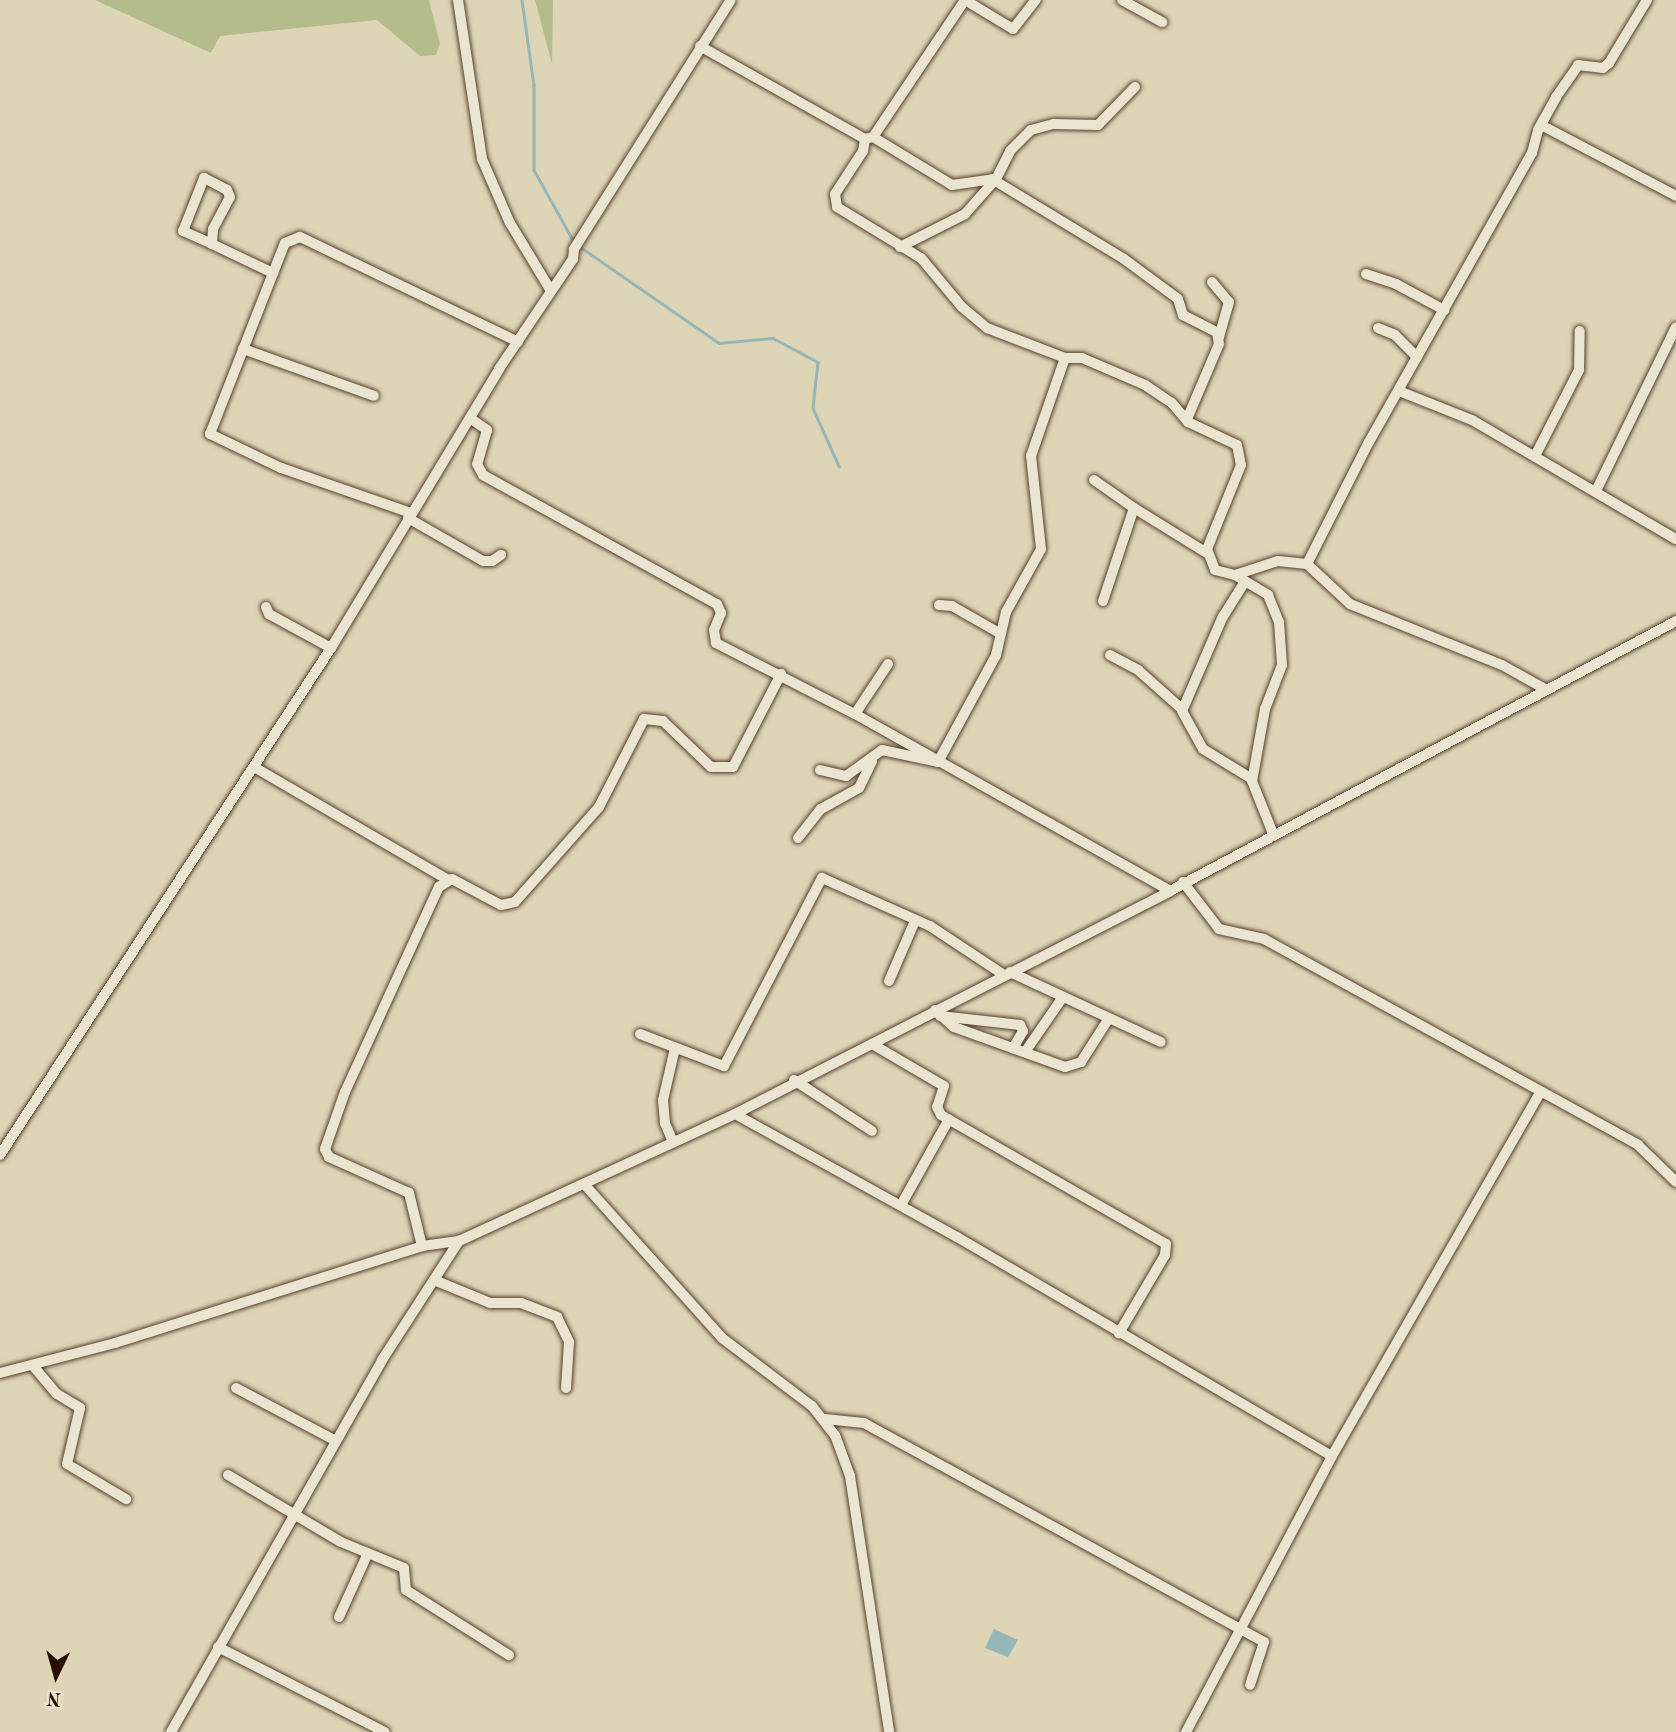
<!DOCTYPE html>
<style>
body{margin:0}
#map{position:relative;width:1676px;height:1732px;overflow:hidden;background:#ded5b6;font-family:"Old Standard TT",serif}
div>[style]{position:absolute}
.green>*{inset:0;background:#b4bc8c}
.water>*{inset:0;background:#97b6b8}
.stream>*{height:2.5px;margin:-1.25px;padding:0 1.25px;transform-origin:1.25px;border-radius:1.25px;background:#97b6b8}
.roads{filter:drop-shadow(0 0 2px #56402e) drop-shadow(0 0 2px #56402e)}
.minor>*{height:10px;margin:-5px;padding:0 5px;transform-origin:5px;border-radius:5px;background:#eae4d0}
span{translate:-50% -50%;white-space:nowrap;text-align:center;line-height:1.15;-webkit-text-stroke:7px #eae4d0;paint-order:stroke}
.north{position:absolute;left:21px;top:1641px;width:70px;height:70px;-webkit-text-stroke:5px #eae4d0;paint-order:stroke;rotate:185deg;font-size:19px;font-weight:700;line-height:28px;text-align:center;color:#290f00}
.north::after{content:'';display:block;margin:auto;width:24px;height:32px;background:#290f00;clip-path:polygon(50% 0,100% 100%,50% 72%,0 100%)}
</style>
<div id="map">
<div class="green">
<i style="clip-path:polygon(95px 0,429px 0,440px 44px,436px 55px,420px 56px,377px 20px,220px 36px,211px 53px)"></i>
<i style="clip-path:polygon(535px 0,553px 0,552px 64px)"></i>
</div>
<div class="water">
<i style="clip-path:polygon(994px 1629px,1018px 1640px,1008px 1657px,985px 1648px)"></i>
</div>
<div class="stream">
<i style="left:522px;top:0;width:86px;rotate:82deg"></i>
<i style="left:534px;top:85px;width:85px;rotate:90deg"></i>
<i style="left:534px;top:170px;width:82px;rotate:60.9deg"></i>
<i style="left:579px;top:246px;width:170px;rotate:34.7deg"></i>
<i style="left:719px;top:343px;width:54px;rotate:-5.3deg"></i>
<i style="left:773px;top:338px;width:51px;rotate:28.1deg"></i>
<i style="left:818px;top:362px;width:46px;rotate:96.2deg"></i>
<i style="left:813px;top:408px;width:64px;rotate:65.9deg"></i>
</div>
<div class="roads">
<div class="minor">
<i style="left:458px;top:0;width:161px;rotate:81.4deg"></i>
<i style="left:482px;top:159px;width:70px;rotate:66.4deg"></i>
<i style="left:510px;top:223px;width:79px;rotate:58.9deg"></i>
<i style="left:965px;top:0;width:165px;rotate:123.9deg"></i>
<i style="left:873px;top:137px;width:8px;rotate:166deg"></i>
<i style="left:865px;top:139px;width:12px;rotate:99deg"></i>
<i style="left:863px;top:151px;width:51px;rotate:123.1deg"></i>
<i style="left:835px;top:194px;width:13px;rotate:81deg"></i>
<i style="left:837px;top:207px;width:98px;rotate:31.3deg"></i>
<i style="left:921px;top:258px;width:64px;rotate:50.1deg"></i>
<i style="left:962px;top:307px;width:33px;rotate:40deg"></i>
<i style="left:987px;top:328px;width:84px;rotate:21deg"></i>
<i style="left:1065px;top:358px;width:17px"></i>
<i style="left:1082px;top:358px;width:69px;rotate:23.2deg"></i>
<i style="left:1145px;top:385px;width:32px;rotate:34deg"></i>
<i style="left:1172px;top:403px;width:25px;rotate:50deg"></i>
<i style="left:1188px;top:422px;width:54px;rotate:25.1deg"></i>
<i style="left:1237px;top:445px;width:20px;rotate:79deg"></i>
<i style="left:1241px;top:465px;width:91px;rotate:112deg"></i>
<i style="left:1207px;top:549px;width:22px;rotate:69deg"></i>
<i style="left:1215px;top:570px;width:21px;rotate:14deg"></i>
<i style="left:1235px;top:575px;width:45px;rotate:-18deg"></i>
<i style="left:1278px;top:561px;width:29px;rotate:6deg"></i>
<i style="left:1307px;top:564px;width:59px;rotate:42.9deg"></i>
<i style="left:1350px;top:604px;width:164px;rotate:21.9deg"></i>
<i style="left:1502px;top:665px;width:49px;rotate:29.2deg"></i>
<i style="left:965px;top:0;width:56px;rotate:31.1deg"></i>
<i style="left:1013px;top:29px;width:37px;rotate:-52deg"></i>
<i style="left:1122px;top:0;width:46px;rotate:28.8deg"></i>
<i style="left:700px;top:46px;width:189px;rotate:29.4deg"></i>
<i style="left:1541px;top:125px;width:153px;rotate:27.7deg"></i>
<i style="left:873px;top:137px;width:92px;rotate:31.3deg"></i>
<i style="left:952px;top:185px;width:42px;rotate:-8.1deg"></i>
<i style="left:992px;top:179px;width:154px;rotate:31.2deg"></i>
<i style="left:1124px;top:259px;width:67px;rotate:36.5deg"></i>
<i style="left:1178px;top:299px;width:17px;rotate:73deg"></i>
<i style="left:1183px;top:315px;width:38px;rotate:27deg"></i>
<i style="left:1217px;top:332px;width:12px;rotate:81deg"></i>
<i style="left:1219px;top:344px;width:82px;rotate:113.1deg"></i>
<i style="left:212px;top:244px;width:15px;rotate:-86deg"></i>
<i style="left:213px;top:229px;width:36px;rotate:-62deg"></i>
<i style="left:230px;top:197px;width:8px;rotate:-113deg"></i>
<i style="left:227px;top:190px;width:26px;rotate:-152deg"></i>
<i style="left:204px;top:178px;width:57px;rotate:111.6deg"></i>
<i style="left:183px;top:231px;width:32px;rotate:24deg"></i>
<i style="left:212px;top:244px;width:68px;rotate:25.4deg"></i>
<i style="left:900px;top:247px;width:73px;rotate:-26.9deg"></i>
<i style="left:965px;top:214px;width:47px;rotate:-48.5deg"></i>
<i style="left:996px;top:179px;width:31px;rotate:-63deg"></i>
<i style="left:1010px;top:151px;width:30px;rotate:-45deg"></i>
<i style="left:1031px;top:130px;width:24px;rotate:-15deg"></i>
<i style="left:1054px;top:124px;width:44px;rotate:1.3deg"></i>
<i style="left:1098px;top:125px;width:53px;rotate:-45.8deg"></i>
<i style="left:1366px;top:274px;width:32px;rotate:18deg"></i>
<i style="left:1396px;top:284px;width:55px;rotate:28.4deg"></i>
<i style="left:1212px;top:282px;width:26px;rotate:50deg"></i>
<i style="left:1229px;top:302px;width:37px;rotate:106deg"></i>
<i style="left:1378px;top:328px;width:18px;rotate:22deg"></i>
<i style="left:1395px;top:335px;width:31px;rotate:45deg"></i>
<i style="left:243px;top:349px;width:139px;rotate:19.7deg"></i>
<i style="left:1399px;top:391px;width:79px;rotate:21.7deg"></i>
<i style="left:1472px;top:420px;width:236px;rotate:30.3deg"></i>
<i style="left:470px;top:418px;width:21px;rotate:35deg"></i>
<i style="left:487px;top:430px;width:35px;rotate:106deg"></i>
<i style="left:477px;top:464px;width:13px;rotate:61deg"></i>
<i style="left:483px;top:475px;width:267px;rotate:28.9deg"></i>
<i style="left:717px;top:604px;width:10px;rotate:66deg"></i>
<i style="left:721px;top:613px;width:18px;rotate:112deg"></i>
<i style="left:714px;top:630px;width:13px;rotate:81deg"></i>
<i style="left:716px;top:643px;width:156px;rotate:27.1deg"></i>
<i style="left:855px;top:714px;width:361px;rotate:29.3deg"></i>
<i style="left:1535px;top:456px;width:97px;rotate:-62.9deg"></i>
<i style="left:1579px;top:370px;width:39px;rotate:-89deg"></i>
<i style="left:1094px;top:480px;width:49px;rotate:35deg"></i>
<i style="left:1596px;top:491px;width:182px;rotate:-64deg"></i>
<i style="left:411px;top:513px;width:138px;rotate:-160.9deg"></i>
<i style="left:281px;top:468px;width:79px;rotate:-154.4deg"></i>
<i style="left:210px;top:434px;width:205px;rotate:-68.6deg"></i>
<i style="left:285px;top:243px;width:16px;rotate:-22deg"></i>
<i style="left:300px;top:237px;width:242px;rotate:25.7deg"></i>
<i style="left:408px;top:518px;width:86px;rotate:29.8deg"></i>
<i style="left:483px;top:561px;width:9px"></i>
<i style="left:492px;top:561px;width:11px;rotate:-34deg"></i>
<i style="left:1307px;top:564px;width:137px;rotate:-63.1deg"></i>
<i style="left:1369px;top:442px;width:332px;rotate:-60.6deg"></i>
<i style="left:1532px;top:153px;width:24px;rotate:-75deg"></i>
<i style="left:1538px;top:130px;width:38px;rotate:-61deg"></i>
<i style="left:1556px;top:97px;width:39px;rotate:-55deg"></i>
<i style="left:1578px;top:65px;width:25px;rotate:7deg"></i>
<i style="left:1603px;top:68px;width:8px;rotate:-40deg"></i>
<i style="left:1609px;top:63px;width:74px;rotate:-58.9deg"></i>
<i style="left:1235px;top:575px;width:39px;rotate:31deg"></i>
<i style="left:1268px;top:595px;width:29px;rotate:68deg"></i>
<i style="left:1279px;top:622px;width:43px;rotate:86deg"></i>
<i style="left:1282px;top:665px;width:47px;rotate:111.1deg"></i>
<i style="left:1265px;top:709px;width:73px;rotate:100.2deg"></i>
<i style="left:1252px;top:781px;width:59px;rotate:68.2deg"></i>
<i style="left:1244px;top:583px;width:39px;rotate:122deg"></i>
<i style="left:1223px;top:616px;width:103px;rotate:113.3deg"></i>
<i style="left:1182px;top:711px;width:43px;rotate:61.1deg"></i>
<i style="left:1203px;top:749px;width:57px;rotate:31.5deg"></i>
<i style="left:1103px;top:601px;width:98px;rotate:-71.6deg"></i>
<i style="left:1134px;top:508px;width:86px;rotate:31.7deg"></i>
<i style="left:939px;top:605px;width:13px;rotate:4deg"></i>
<i style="left:952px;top:606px;width:56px;rotate:29.7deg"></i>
<i style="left:266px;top:607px;width:8px;rotate:67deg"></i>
<i style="left:269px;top:614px;width:71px;rotate:28.7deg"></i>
<i style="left:1110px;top:655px;width:32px;rotate:28deg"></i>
<i style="left:1138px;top:670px;width:59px;rotate:41.6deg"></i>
<i style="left:855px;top:714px;width:60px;rotate:-56.6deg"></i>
<i style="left:254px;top:767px;width:225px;rotate:30.2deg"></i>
<i style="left:820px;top:770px;width:27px;rotate:13deg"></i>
<i style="left:846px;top:776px;width:44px;rotate:-35.8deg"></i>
<i style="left:882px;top:750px;width:57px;rotate:12.1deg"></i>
<i style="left:938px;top:762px;width:122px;rotate:-61.5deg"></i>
<i style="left:996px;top:655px;width:44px;rotate:-76.9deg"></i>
<i style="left:1006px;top:612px;width:72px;rotate:-60.9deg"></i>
<i style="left:1041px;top:549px;width:94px;rotate:-96.1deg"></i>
<i style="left:1031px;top:456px;width:104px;rotate:-70.9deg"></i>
<i style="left:798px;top:838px;width:37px;rotate:-52deg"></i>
<i style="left:821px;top:809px;width:43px;rotate:-28.9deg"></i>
<i style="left:859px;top:788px;width:30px;rotate:-64deg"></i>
<i style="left:1183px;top:882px;width:59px;rotate:52.5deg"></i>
<i style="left:1219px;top:929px;width:46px;rotate:12.5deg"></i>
<i style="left:1264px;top:939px;width:427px;rotate:28.8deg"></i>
<i style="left:1638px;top:1145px;width:53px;rotate:44.2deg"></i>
<i style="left:1010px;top:972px;width:166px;rotate:24.9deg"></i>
<i style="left:889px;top:981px;width:65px;rotate:-66.6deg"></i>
<i style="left:935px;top:1010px;width:25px;rotate:42deg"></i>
<i style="left:954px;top:1027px;width:118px;rotate:19.8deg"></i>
<i style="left:1065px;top:1067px;width:17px;rotate:-17deg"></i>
<i style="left:1081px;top:1062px;width:52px;rotate:-57.5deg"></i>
<i style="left:940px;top:1016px;width:81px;rotate:6.4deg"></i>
<i style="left:1020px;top:1025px;width:7px;rotate:63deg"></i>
<i style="left:1023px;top:1031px;width:20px;rotate:120deg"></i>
<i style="left:640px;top:1034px;width:90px;rotate:20.9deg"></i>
<i style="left:724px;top:1066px;width:212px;rotate:-62.5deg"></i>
<i style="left:822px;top:878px;width:118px;rotate:24deg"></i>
<i style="left:930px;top:926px;width:89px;rotate:33.5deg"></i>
<i style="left:872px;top:1044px;width:83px;rotate:30.3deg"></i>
<i style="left:944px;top:1086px;width:22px;rotate:108deg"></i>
<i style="left:937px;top:1107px;width:9px;rotate:63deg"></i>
<i style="left:941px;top:1115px;width:259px;rotate:29.8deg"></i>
<i style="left:1166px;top:1244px;width:11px;rotate:95deg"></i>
<i style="left:1165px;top:1255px;width:91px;rotate:120.5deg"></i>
<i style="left:1025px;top:1052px;width:67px;rotate:-55.4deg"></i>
<i style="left:794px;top:1080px;width:93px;rotate:33.2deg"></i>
<i style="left:735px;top:1114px;width:254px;rotate:29deg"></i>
<i style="left:957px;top:1237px;width:434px;rotate:30.3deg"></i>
<i style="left:673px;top:1142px;width:21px;rotate:-113deg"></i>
<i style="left:665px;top:1123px;width:23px;rotate:-95deg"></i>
<i style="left:663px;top:1100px;width:53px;rotate:-77deg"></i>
<i style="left:0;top:1155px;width:605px;rotate:-56.86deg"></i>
<i style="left:331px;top:648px;width:326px;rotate:-58.9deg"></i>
<i style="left:499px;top:369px;width:133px;rotate:-56.1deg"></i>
<i style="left:573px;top:259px;width:10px;rotate:-84deg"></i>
<i style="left:574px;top:249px;width:294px;rotate:-57.8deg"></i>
<i style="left:584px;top:1184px;width:207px;rotate:48.1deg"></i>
<i style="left:722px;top:1338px;width:113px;rotate:37.1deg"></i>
<i style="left:812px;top:1406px;width:37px;rotate:52deg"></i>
<i style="left:835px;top:1435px;width:44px;rotate:69.9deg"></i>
<i style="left:850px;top:1476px;width:259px;rotate:81.3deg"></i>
<i style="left:901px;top:1205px;width:98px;rotate:-60.8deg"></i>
<i style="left:422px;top:1246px;width:55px;rotate:-103.8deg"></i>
<i style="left:409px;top:1193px;width:88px;rotate:-155.8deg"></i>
<i style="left:329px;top:1157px;width:9px;rotate:-117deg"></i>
<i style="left:325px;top:1149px;width:60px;rotate:-70.7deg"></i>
<i style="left:345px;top:1092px;width:226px;rotate:-65.4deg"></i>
<i style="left:439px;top:887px;width:15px;rotate:-32deg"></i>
<i style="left:452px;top:879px;width:55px;rotate:28deg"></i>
<i style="left:501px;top:905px;width:14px;rotate:-12deg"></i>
<i style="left:515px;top:902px;width:127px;rotate:-48.5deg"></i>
<i style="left:599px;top:807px;width:99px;rotate:-62.9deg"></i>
<i style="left:644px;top:719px;width:19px;rotate:6deg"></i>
<i style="left:663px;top:721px;width:66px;rotate:43.8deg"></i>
<i style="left:711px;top:767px;width:22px"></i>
<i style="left:733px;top:767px;width:105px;rotate:-62.7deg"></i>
<i style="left:434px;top:1280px;width:61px;rotate:22.3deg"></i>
<i style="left:490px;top:1303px;width:31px"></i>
<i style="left:521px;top:1303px;width:39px;rotate:21deg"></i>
<i style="left:557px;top:1317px;width:28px;rotate:64deg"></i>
<i style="left:569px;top:1342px;width:46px;rotate:93.7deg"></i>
<i style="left:34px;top:1367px;width:35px;rotate:50deg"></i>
<i style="left:57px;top:1394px;width:27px;rotate:31deg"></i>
<i style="left:80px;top:1408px;width:57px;rotate:103.1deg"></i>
<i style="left:67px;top:1464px;width:69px;rotate:30.7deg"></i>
<i style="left:0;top:1373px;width:119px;rotate:-14.6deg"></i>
<i style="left:115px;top:1343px;width:322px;rotate:-17.5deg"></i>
<i style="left:422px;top:1246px;width:37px;rotate:-8deg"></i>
<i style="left:459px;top:1241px;width:304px;rotate:-24.7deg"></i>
<i style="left:735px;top:1114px;width:489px;rotate:-27.1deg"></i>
<i style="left:1170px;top:891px;width:574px;rotate:-28.08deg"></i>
<i style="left:236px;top:1388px;width:113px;rotate:27.9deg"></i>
<i style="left:825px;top:1419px;width:39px;rotate:6deg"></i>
<i style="left:864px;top:1423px;width:456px;rotate:28.7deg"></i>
<i style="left:1264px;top:1642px;width:45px;rotate:108deg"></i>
<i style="left:228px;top:1475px;width:131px;rotate:30.7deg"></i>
<i style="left:341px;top:1542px;width:68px;rotate:22.4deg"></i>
<i style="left:404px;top:1568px;width:22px;rotate:85deg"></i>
<i style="left:406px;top:1590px;width:122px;rotate:32.3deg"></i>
<i style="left:339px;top:1617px;width:70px;rotate:-65.6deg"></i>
<i style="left:218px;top:1647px;width:187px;rotate:27deg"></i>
<i style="left:171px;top:1732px;width:428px;rotate:-60.4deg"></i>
<i style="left:382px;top:1360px;width:142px;rotate:-57.1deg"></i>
<i style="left:1186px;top:1732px;width:312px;rotate:-62.1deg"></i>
<i style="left:1332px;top:1456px;width:418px;rotate:-60.2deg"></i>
</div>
</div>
<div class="north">N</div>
</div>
